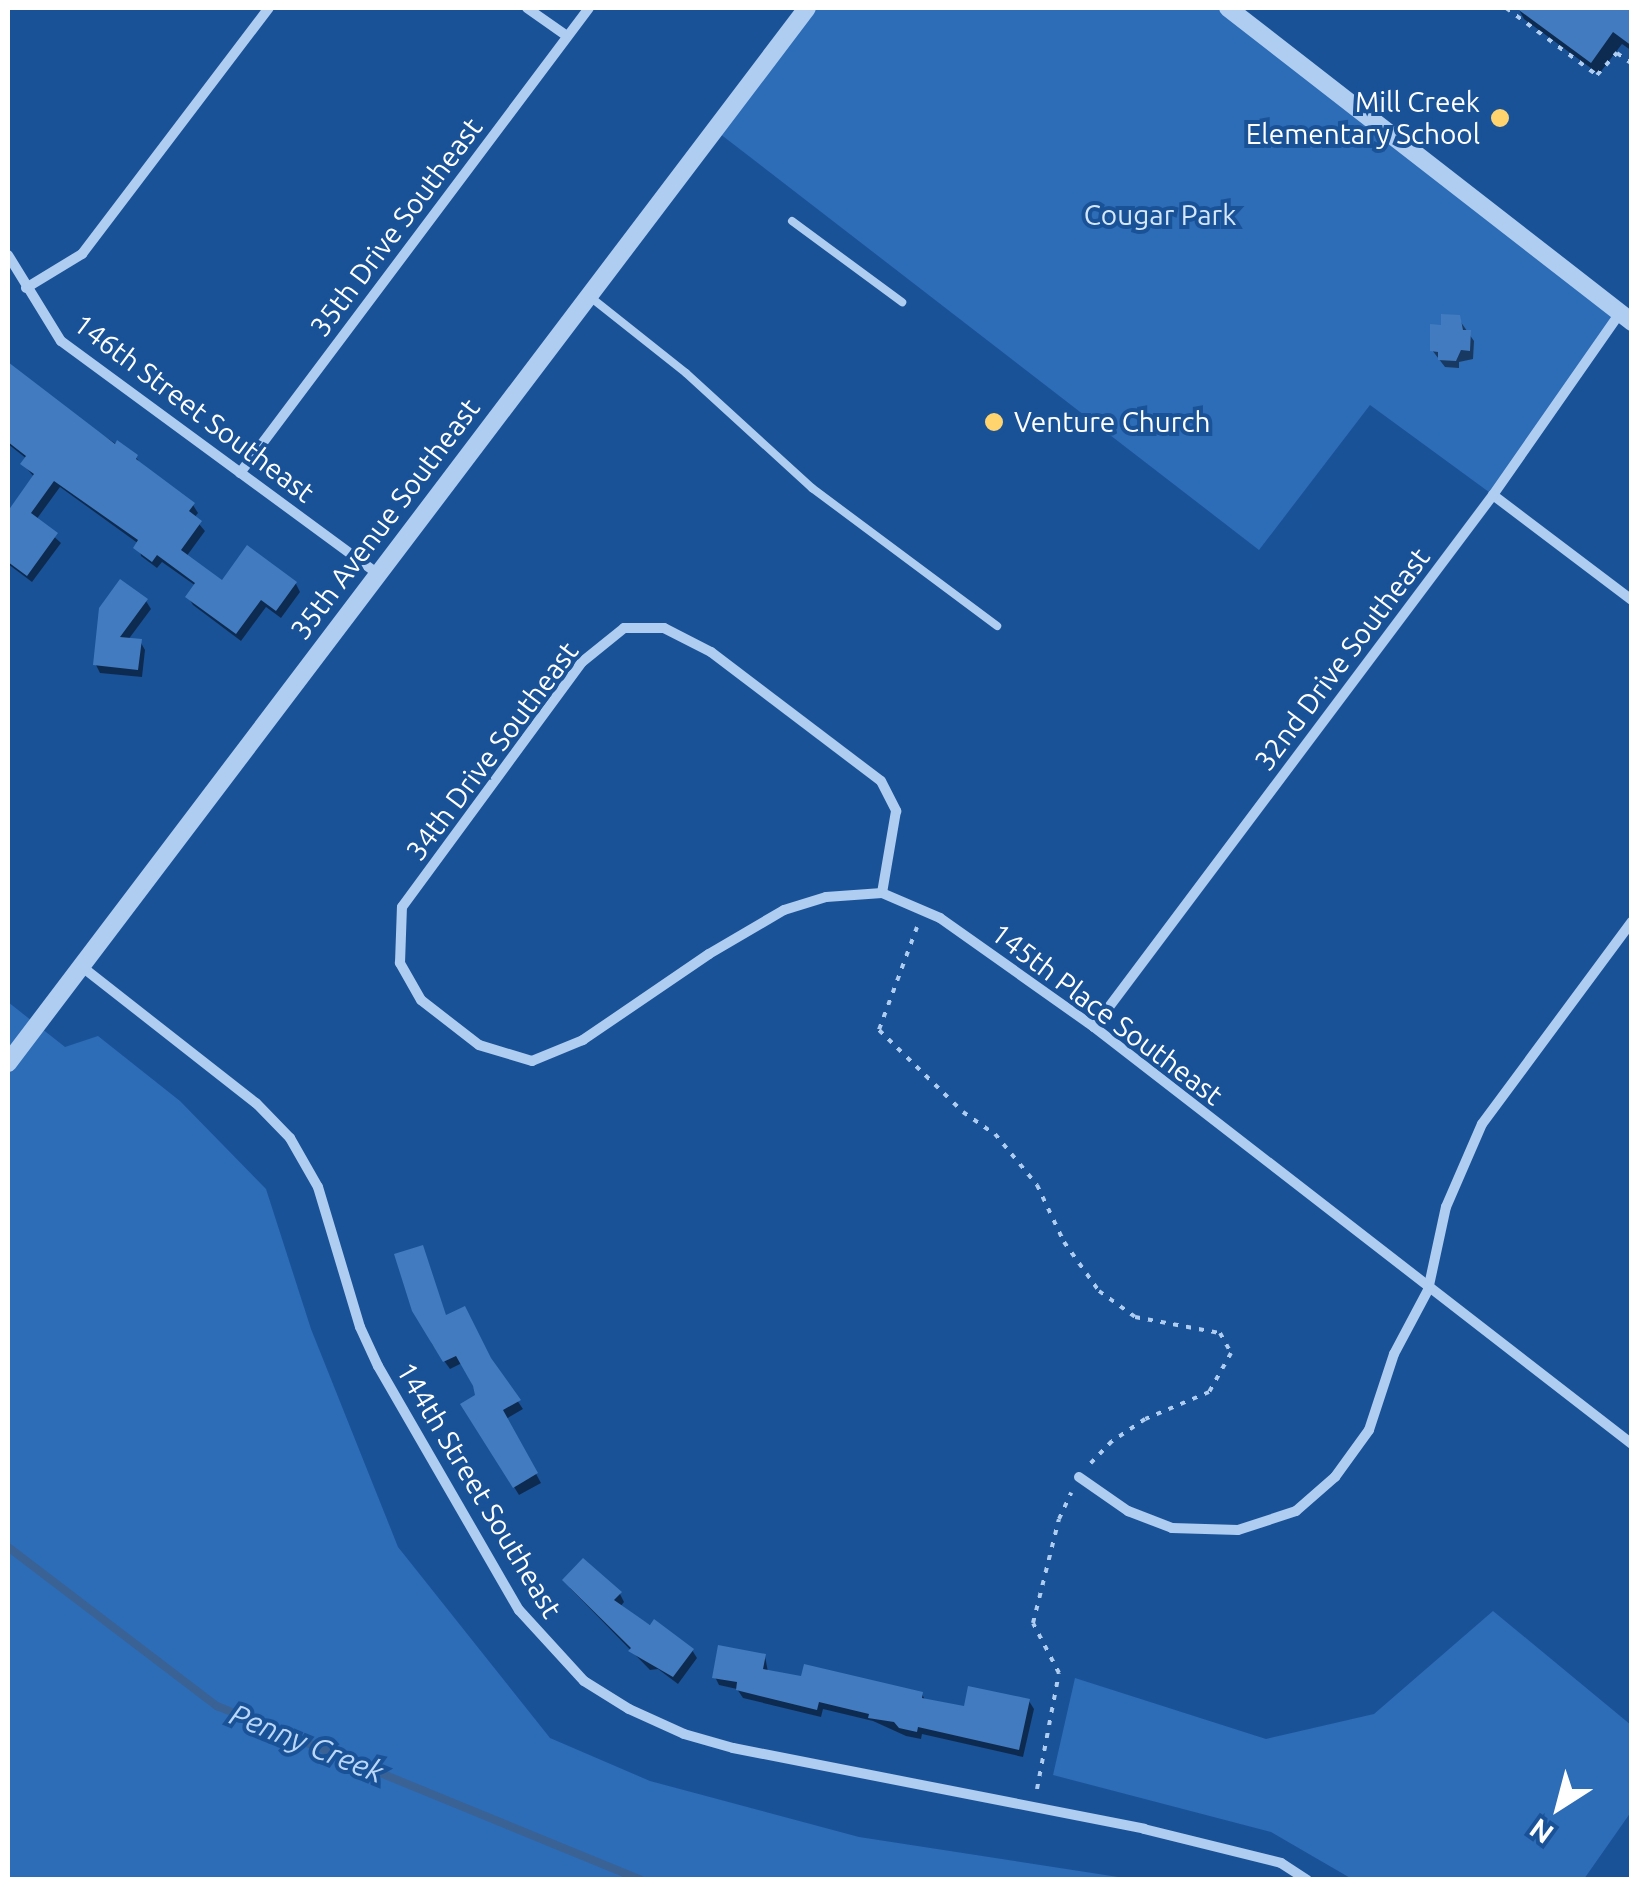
<!DOCTYPE html>
<style>
body{margin:0}
#map{position:relative;width:1639px;height:1887px;overflow:hidden;background:#1a5298;font-family:Ubuntu,sans-serif}
div>[style]{position:absolute}
.green>*{inset:0;background:#2d6cb6}
.shadow>*{inset:0;background:#0007}
.stream>*{height:8px;margin:-4px;padding:0 4px;transform-origin:4px;border-radius:4px;background:#3a6295}
.building>*{inset:0;background:#427bbf}
.path>*{height:4px;margin-top:-2px;transform-origin:0;background:repeating-linear-gradient(90deg,#aecdf1 0 5px,transparent 0 13px)}
.service>*{height:8px;margin:-4px;padding:0 4px;transform-origin:4px;border-radius:4px;background:#aecdf1}
.minor>*{height:10px;margin:-5px;padding:0 5px;transform-origin:5px;border-radius:5px;background:#aecdf1}
.tertiary>*{height:18px;margin:-9px;padding:0 9px;transform-origin:9px;border-radius:9px;background:#aecdf1}
.dots>*{width:28px;height:28px;translate:-50% -50%;box-sizing:border-box;border:5px solid #1a5298;border-radius:50%}
span{translate:-50% -50%;white-space:nowrap;text-align:center;line-height:1.15;-webkit-text-stroke:8px #1a5298;paint-order:stroke}
.poi-label{font-size:28px;color:#fff}
.right{translate:-100% -50%;text-align:right}
.left{translate:0 -50%;text-align:left}
.park-label{font-size:28px;color:#d5e7fc}
.street-label{font-size:28px;color:#fff}
.water-label{font-size:30px;color:#bbd7f7;font-style:italic}
.frame{position:absolute;inset:0;border:10px solid #fff;pointer-events:none}
.north{position:absolute;left:1509px;top:1757px;width:100px;height:100px;-webkit-text-stroke:8px #1a5298;paint-order:stroke;rotate:216deg;font-size:28px;font-weight:700;line-height:40px;text-align:center;color:#fff}
.north::after{content:'';display:block;margin:auto;width:35px;height:45px;background:#fff;clip-path:polygon(50% 0,100% 100%,50% 72%,0 100%)}
</style>
<div id="map">
<div class="green">
<i style="clip-path:polygon(807px 8px,1228px 8px,1620px 313px,1493px 495px,1370px 405px,1259px 550px,715px 130px)"></i>
<i style="clip-path:polygon(8px 1002px,65px 1047px,98px 1036px,180px 1101px,266px 1189px,311px 1329px,398px 1547px,550px 1738px,650px 1781px,859px 1837px,1131px 1879px,8px 1879px)"></i>
<i style="clip-path:polygon(1493px 1611px,1631px 1725px,1631px 1812px,1584px 1879px,1352px 1879px,1271px 1832px,1053px 1775px,1075px 1678px,1266px 1739px,1374px 1714px)"></i>
</div>
<div class="shadow">
<i style="clip-path:polygon(1518px 8px,1632px 8px,1632px 51px,1622px 44px,1599px 74px,1524px 19px)"></i>
<i style="clip-path:polygon(1458px 318px,1474px 341px,1473px 359px,1459px 362px,1459px 368px,1445px 367px,1432px 350px,1443px 328px)"></i>
<i style="clip-path:polygon(8px 364px,52px 402px,136px 457px,142px 467px,193px 505px,198px 513px,194px 518px,205px 531px,186px 557px,222px 584px,296px 584px,300px 592px,281px 618px,266px 607px,241px 641px,193px 605px,188px 597px,196px 586px,162px 562px,157px 568px,141px 556px,139px 544px,60px 487px,36px 520px,61px 543px,32px 582px,8px 564px,8px 515px,35px 478px,23px 464px,27px 459px,8px 444px)"></i>
<i style="clip-path:polygon(146px 601px,151px 609px,128px 640px,140px 641px,145px 650px,142px 677px,100px 673px,96px 665px)"></i>
<i style="clip-path:polygon(397px 1256px,446px 1318px,492px 1363px,523px 1409px,506px 1419px,541px 1483px,519px 1495px,463px 1405px,478px 1396px,462px 1363px,450px 1369px,432px 1344px)"></i>
<i style="clip-path:polygon(570px 1588px,620px 1594px,624px 1602px,620px 1607px,692px 1650px,697px 1658px,678px 1684px,658px 1669px,650px 1670px)"></i>
<i style="clip-path:polygon(765px 1656px,768px 1672px,922px 1694px,926px 1702px,966px 1709px,1029px 1701px,1034px 1709px,1023px 1757px,922px 1734px,921px 1739px,906px 1736px,873px 1721px,823px 1709px,821px 1717px,743px 1698px,737px 1689px,719px 1685px,715px 1677px)"></i>
</div>
<div class="stream">
<i style="left:8px;top:1547px;width:263px;rotate:37.3deg"></i>
<i style="left:217px;top:1706px;width:458px;rotate:22.3deg"></i>
</div>
<div class="building">
<i style="clip-path:polygon(1516px 8px,1632px 8px,1632px 46px,1613px 32px,1591px 63px)"></i>
<i style="clip-path:polygon(1441px 314px,1460px 315px,1463px 330px,1471px 330px,1470px 351px,1461px 350px,1456px 361px,1438px 360px,1438px 352px,1430px 351px,1430px 324px,1441px 325px)"></i>
<i style="clip-path:polygon(8px 362px,115px 444px,117px 440px,138px 455px,136px 459px,195px 503px,189px 511px,202px 521px,181px 550px,222px 580px,247px 545px,297px 582px,276px 611px,261px 600px,236px 634px,185px 597px,195px 583px,157px 555px,152px 562px,133px 548px,138px 540px,54px 481px,31px 513px,58px 533px,27px 576px,8px 562px,8px 511px,34px 474px,20px 464px,26px 456px,8px 442px)"></i>
<i style="clip-path:polygon(120px 579px,148px 599px,120px 637px,142px 639px,138px 670px,93px 665px,99px 608px)"></i>
<i style="clip-path:polygon(423px 1245px,446px 1315px,465px 1306px,491px 1358px,521px 1400px,503px 1410px,538px 1473px,513px 1488px,460px 1404px,475px 1395px,473px 1386px,456px 1356px,443px 1362px,412px 1311px,394px 1254px)"></i>
<i style="clip-path:polygon(583px 1558px,622px 1592px,614px 1600px,650px 1625px,654px 1619px,694px 1649px,673px 1677px,628px 1651px,631px 1648px,562px 1580px)"></i>
<i style="clip-path:polygon(718px 1645px,766px 1654px,763px 1669px,801px 1676px,804px 1664px,923px 1692px,922px 1698px,964px 1706px,968px 1686px,1030px 1699px,1019px 1750px,918px 1727px,917px 1732px,899px 1728px,894px 1722px,868px 1718px,869px 1714px,819px 1702px,817px 1710px,736px 1690px,737px 1682px,712px 1678px)"></i>
</div>
<div class="path">
<i style="left:1506px;top:8px;width:113px;rotate:36.4deg"></i>
<i style="left:1597px;top:75px;width:30px;rotate:-48deg"></i>
<i style="left:1617px;top:53px;width:19px;rotate:36deg"></i>
<i style="left:917px;top:927px;width:110px;rotate:110.3deg"></i>
<i style="left:879px;top:1030px;width:117px;rotate:44.3deg"></i>
<i style="left:963px;top:1112px;width:39px;rotate:35deg"></i>
<i style="left:995px;top:1134px;width:66px;rotate:50.5deg"></i>
<i style="left:1037px;top:1185px;width:63px;rotate:64.7deg"></i>
<i style="left:1064px;top:1242px;width:60px;rotate:54.5deg"></i>
<i style="left:1099px;top:1291px;width:44px;rotate:35.8deg"></i>
<i style="left:1135px;top:1317px;width:86px;rotate:10.7deg"></i>
<i style="left:1220px;top:1333px;width:23px;rotate:61deg"></i>
<i style="left:1231px;top:1353px;width:45px;rotate:119.4deg"></i>
<i style="left:1209px;top:1392px;width:69px;rotate:157.1deg"></i>
<i style="left:1145px;top:1419px;width:40px;rotate:146deg"></i>
<i style="left:1112px;top:1441px;width:32px;rotate:134deg"></i>
<i style="left:1037px;top:1789px;width:118px;rotate:-79.3deg"></i>
<i style="left:1059px;top:1673px;width:56px;rotate:-117.5deg"></i>
<i style="left:1033px;top:1623px;width:107px;rotate:-76deg"></i>
<i style="left:1059px;top:1519px;width:29px;rotate:-65deg"></i>
</div>
<div class="service">
<i style="left:792px;top:221px;width:137px;rotate:36.4deg"></i>
<i style="left:589px;top:296px;width:124px;rotate:38.4deg"></i>
<i style="left:686px;top:373px;width:171px;rotate:42.4deg"></i>
<i style="left:812px;top:488px;width:231px;rotate:36.7deg"></i>
</div>
<div class="minor">
<i style="left:527px;top:8px;width:49px;rotate:35deg"></i>
<i style="left:8px;top:255px;width:101px;rotate:58.4deg"></i>
<i style="left:61px;top:341px;width:393px;rotate:36.3deg"></i>
<i style="left:26px;top:288px;width:66px;rotate:-31.3deg"></i>
<i style="left:82px;top:254px;width:309px;rotate:-52.8deg"></i>
<i style="left:240px;top:473px;width:581px;rotate:-53.11deg"></i>
<i style="left:1493px;top:495px;width:174px;rotate:37.1deg"></i>
<i style="left:882px;top:893px;width:56px;rotate:175.9deg"></i>
<i style="left:826px;top:897px;width:44px;rotate:162.8deg"></i>
<i style="left:784px;top:910px;width:87px;rotate:149.6deg"></i>
<i style="left:709px;top:954px;width:153px;rotate:145.7deg"></i>
<i style="left:583px;top:1040px;width:55px;rotate:157.6deg"></i>
<i style="left:532px;top:1061px;width:55px;rotate:-163.2deg"></i>
<i style="left:479px;top:1045px;width:73px;rotate:-142.2deg"></i>
<i style="left:421px;top:1000px;width:43px;rotate:-119.6deg"></i>
<i style="left:400px;top:963px;width:56px;rotate:-88deg"></i>
<i style="left:402px;top:907px;width:304px;rotate:-53.7deg"></i>
<i style="left:582px;top:662px;width:54px;rotate:-39deg"></i>
<i style="left:624px;top:628px;width:40px"></i>
<i style="left:664px;top:628px;width:53px;rotate:27.1deg"></i>
<i style="left:711px;top:652px;width:213px;rotate:37.2deg"></i>
<i style="left:881px;top:781px;width:34px;rotate:63deg"></i>
<i style="left:896px;top:811px;width:83px;rotate:99.7deg"></i>
<i style="left:882px;top:893px;width:63px;rotate:23.3deg"></i>
<i style="left:940px;top:918px;width:189px;rotate:35.3deg"></i>
<i style="left:1094px;top:1027px;width:681px;rotate:37.78deg"></i>
<i style="left:81px;top:966px;width:222px;rotate:38.1deg"></i>
<i style="left:256px;top:1103px;width:49px;rotate:45.8deg"></i>
<i style="left:290px;top:1138px;width:56px;rotate:60.3deg"></i>
<i style="left:318px;top:1187px;width:146px;rotate:73.3deg"></i>
<i style="left:360px;top:1327px;width:43px;rotate:65.2deg"></i>
<i style="left:378px;top:1366px;width:282px;rotate:60deg"></i>
<i style="left:519px;top:1610px;width:96px;rotate:47.5deg"></i>
<i style="left:584px;top:1681px;width:53px;rotate:31.9deg"></i>
<i style="left:629px;top:1709px;width:60px;rotate:24.4deg"></i>
<i style="left:684px;top:1734px;width:51px;rotate:15.9deg"></i>
<i style="left:733px;top:1748px;width:419px;rotate:11.1deg"></i>
<i style="left:1144px;top:1829px;width:141px;rotate:13.9deg"></i>
<i style="left:1281px;top:1863px;width:31px;rotate:33deg"></i>
<i style="left:1094px;top:1027px;width:665px;rotate:-53.13deg"></i>
<i style="left:1493px;top:495px;width:222px;rotate:-55.1deg"></i>
<i style="left:1079px;top:1477px;width:60px;rotate:34.8deg"></i>
<i style="left:1128px;top:1511px;width:47px;rotate:21.1deg"></i>
<i style="left:1172px;top:1528px;width:66px;rotate:1.7deg"></i>
<i style="left:1238px;top:1530px;width:61px;rotate:-18.1deg"></i>
<i style="left:1296px;top:1511px;width:52px;rotate:-41.1deg"></i>
<i style="left:1335px;top:1477px;width:58px;rotate:-54.1deg"></i>
<i style="left:1369px;top:1430px;width:80px;rotate:-71.8deg"></i>
<i style="left:1394px;top:1354px;width:72px;rotate:-62deg"></i>
<i style="left:1428px;top:1290px;width:85px;rotate:-77.8deg"></i>
<i style="left:1446px;top:1207px;width:90px;rotate:-66.6deg"></i>
<i style="left:1482px;top:1124px;width:252px;rotate:-53.5deg"></i>
</div>
<div class="tertiary">
<i style="left:1228px;top:8px;width:512px;rotate:37.86deg"></i>
<i style="left:8px;top:1063px;width:1323px;rotate:-52.86deg"></i>
</div>
<div class="dots">
<i style="left:1500px;top:118px;background:#ffd46e"></i>
<i style="left:994px;top:422px;background:#ffd46e"></i>
</div>
<div class="poi-label">
<span class="right" style="left:1480px;top:118px">Mill Creek<br>Elementary School</span>
<span class="left" style="left:1014px;top:422px">Venture Church</span>
</div>
<div class="park-label">
<span style="left:1160px;top:215px">Cougar Park</span>
</div>
<div class="street-label">
<span style="left:396px;top:227px;rotate:-53deg">35th Drive Southeast</span>
<span style="left:194px;top:408px;rotate:37deg">146th Street Southeast</span>
<span style="left:385px;top:519px;rotate:-53deg">35th Avenue Southeast</span>
<span style="left:1342px;top:659px;rotate:-53deg">32nd Drive Southeast</span>
<span style="left:492px;top:751px;rotate:-53deg">34th Drive Southeast</span>
<span style="left:1107px;top:1014px;rotate:37deg">145th Place Southeast</span>
<span style="left:479px;top:1490px;rotate:59deg">144th Street Southeast</span>
</div>
<div class="water-label">
<span style="left:307px;top:1743px;rotate:22deg">Penny Creek</span>
</div>
<div class="frame"></div>
<div class="north">N</div>
</div>
